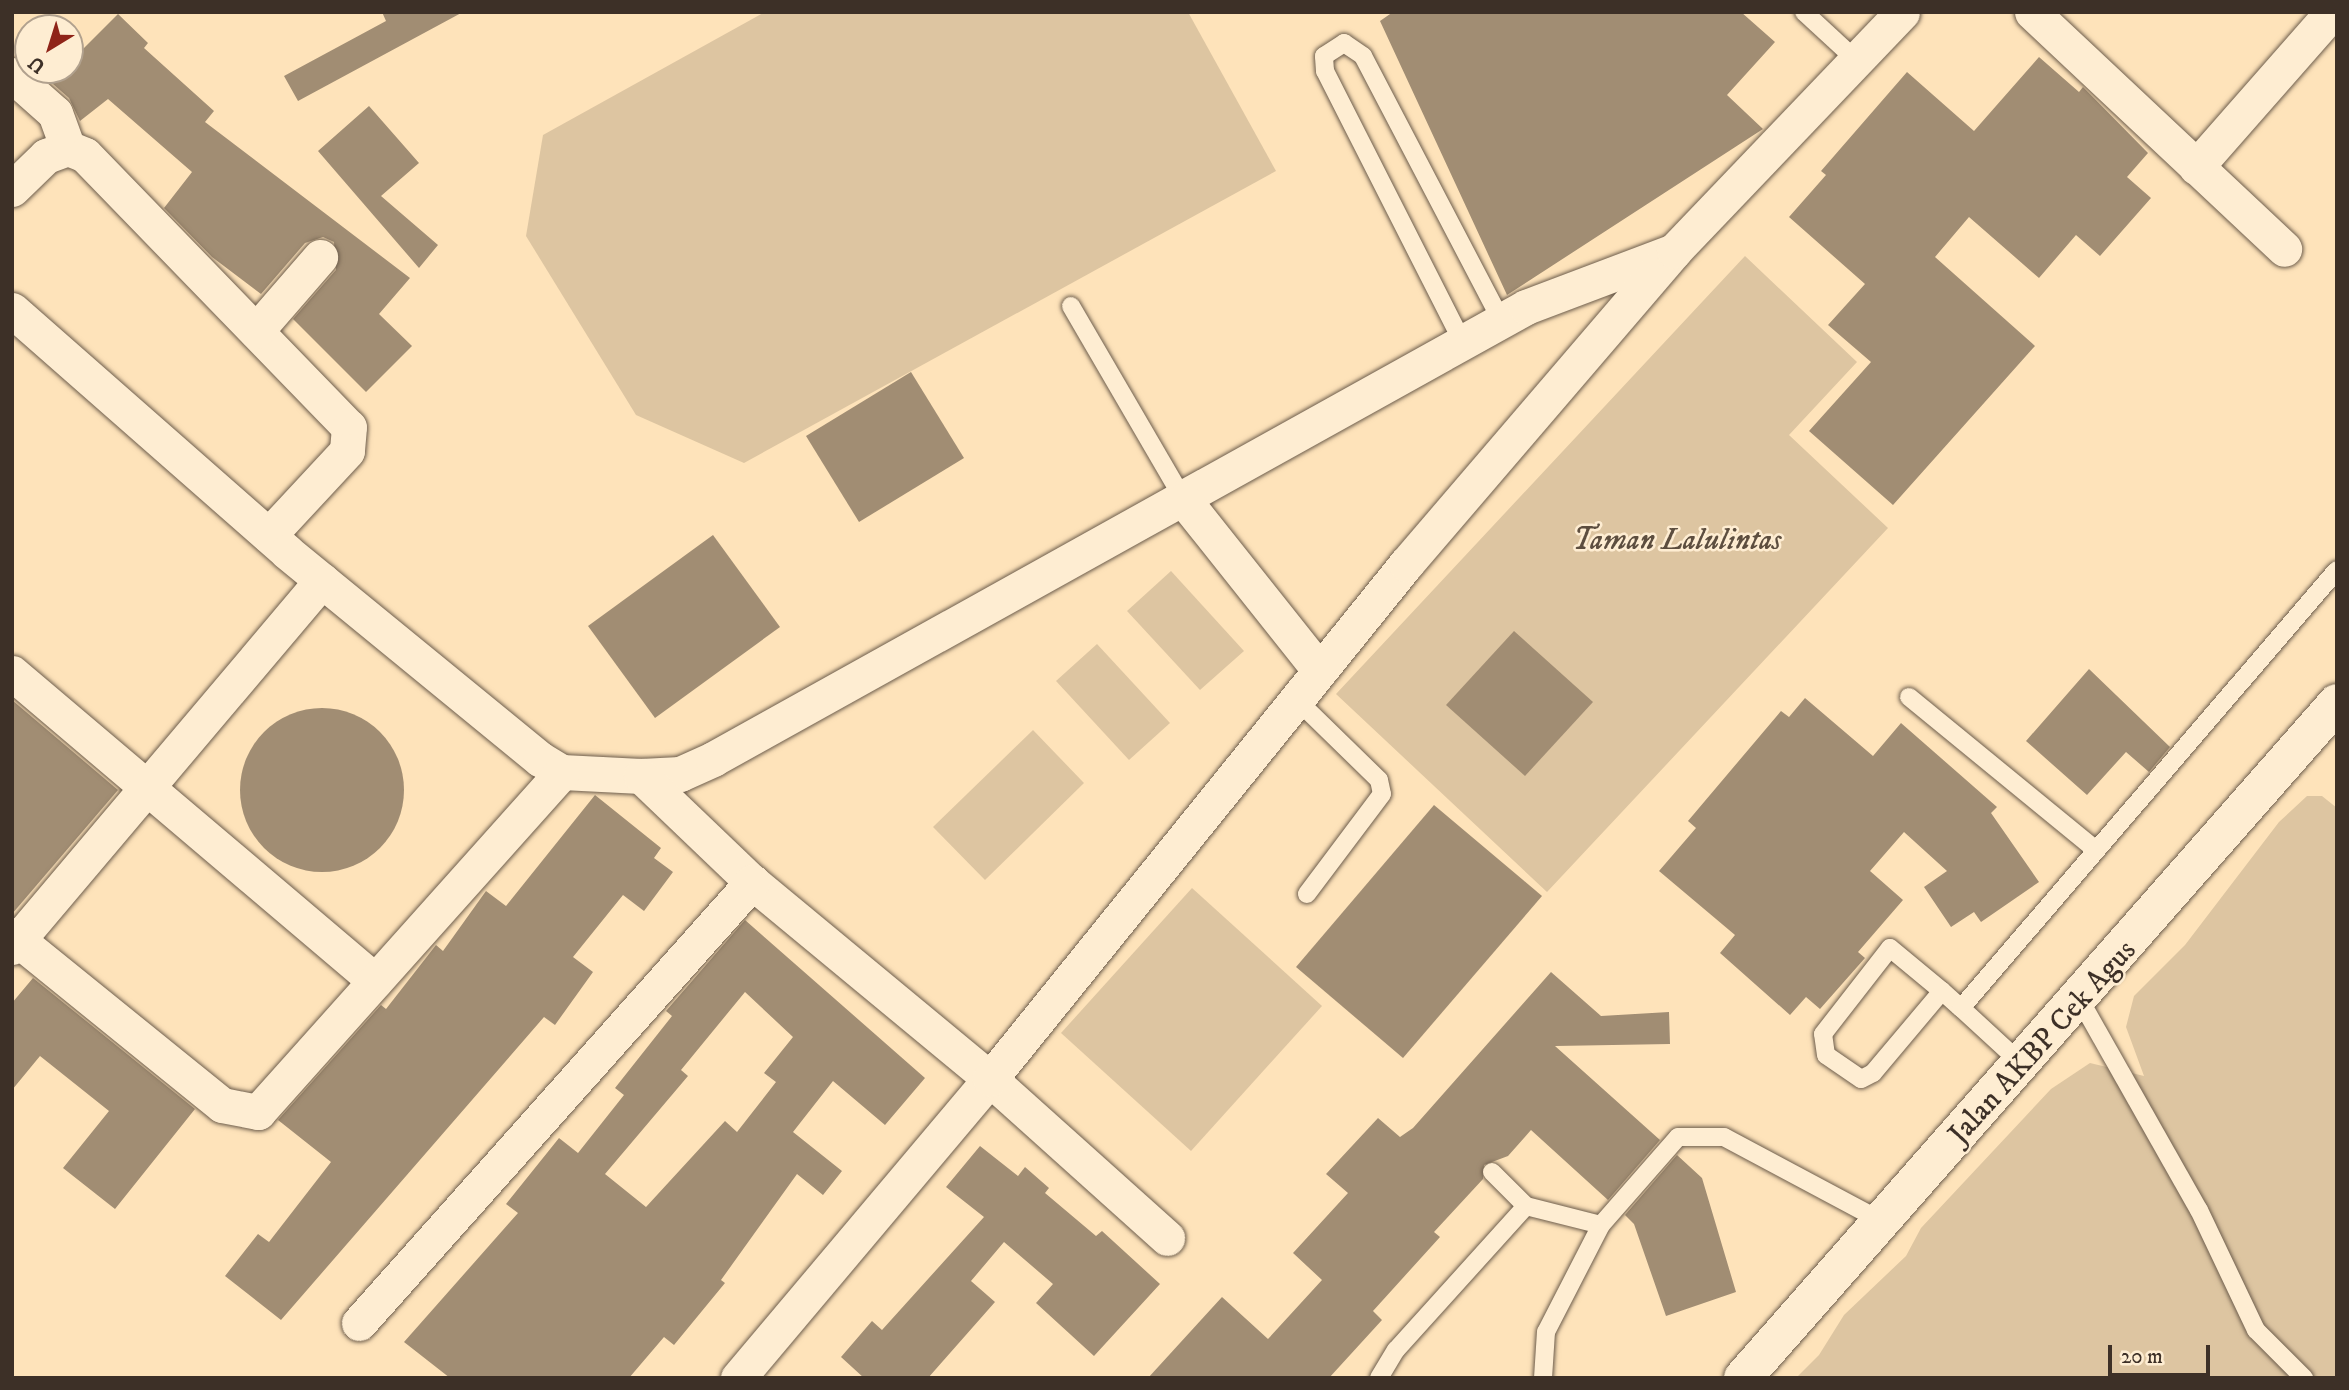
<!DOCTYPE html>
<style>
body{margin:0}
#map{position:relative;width:2349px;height:1390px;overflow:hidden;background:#fee3ba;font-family:"IM FELL DW Pica",serif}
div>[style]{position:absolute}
.green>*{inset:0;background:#ddc5a1}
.building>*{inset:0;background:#a18d73}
.round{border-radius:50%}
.roads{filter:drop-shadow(0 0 2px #6d5d4c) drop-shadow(0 0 2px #6d5d4c)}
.service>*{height:18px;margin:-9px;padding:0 9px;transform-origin:9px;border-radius:9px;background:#feedd2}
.minor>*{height:35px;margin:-17.5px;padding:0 17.5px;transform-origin:17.5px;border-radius:17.5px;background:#feedd2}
.secondary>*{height:38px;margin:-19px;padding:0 19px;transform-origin:19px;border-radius:19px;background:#feedd2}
span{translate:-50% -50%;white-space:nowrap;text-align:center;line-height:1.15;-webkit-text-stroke:5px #feedd2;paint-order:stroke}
.park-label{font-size:30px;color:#5d4e3f;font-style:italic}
.street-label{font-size:30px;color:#3d3027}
.frame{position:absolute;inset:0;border:14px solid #3d3027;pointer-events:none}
.north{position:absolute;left:14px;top:14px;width:70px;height:70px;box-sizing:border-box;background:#feedd2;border:2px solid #b1a18e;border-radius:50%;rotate:218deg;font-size:19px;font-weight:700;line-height:28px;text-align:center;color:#3d3027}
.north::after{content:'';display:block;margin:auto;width:24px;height:32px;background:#8f2418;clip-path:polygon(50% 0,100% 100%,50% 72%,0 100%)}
.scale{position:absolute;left:2108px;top:1345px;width:102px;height:32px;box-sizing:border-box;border:4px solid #3d3027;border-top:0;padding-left:9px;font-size:21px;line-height:24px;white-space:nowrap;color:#3d3027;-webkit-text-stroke:5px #feedd2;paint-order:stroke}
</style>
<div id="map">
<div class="green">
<i style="clip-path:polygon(765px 12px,1188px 12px,1276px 171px,744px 463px,636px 415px,526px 236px,543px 135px)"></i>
<i style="clip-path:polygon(1745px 256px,1857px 362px,1789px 435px,1888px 528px,1547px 892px,1336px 694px)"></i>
<i style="clip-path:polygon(1171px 571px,1244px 651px,1200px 690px,1127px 611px)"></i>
<i style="clip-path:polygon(1097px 644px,1170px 723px,1129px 760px,1056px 681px)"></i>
<i style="clip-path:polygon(1033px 730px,1084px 783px,985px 880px,933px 827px)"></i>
<i style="clip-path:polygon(2307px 796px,2322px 796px,2337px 808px,2337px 1378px,1796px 1378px,1819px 1355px,1844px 1315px,1906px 1256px,1921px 1228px,2051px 1089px,2090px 1063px,2144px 1076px,2126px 1027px,2134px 996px,2185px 945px,2279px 822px)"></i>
<i style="clip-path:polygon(1192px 888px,1322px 1006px,1191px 1151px,1061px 1033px)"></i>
</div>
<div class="building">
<i style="clip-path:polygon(382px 12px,463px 12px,298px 101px,284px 76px,386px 21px)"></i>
<i style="clip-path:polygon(1393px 12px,1741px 12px,1775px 42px,1727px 95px,1763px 129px,1507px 295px,1380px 21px)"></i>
<i style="clip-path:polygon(118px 14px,148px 43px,144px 48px,214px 111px,205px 122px,410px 278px,379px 314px,412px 346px,366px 392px,293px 319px,336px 270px,334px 242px,323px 237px,305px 243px,261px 294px,212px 257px,164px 208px,192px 172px,108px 99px,80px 121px,69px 98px,37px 70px,70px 70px,70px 62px)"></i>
<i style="clip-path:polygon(2039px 57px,2079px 92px,2083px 87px,2148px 153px,2127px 177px,2151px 198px,2100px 256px,2076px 235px,2039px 278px,1969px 217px,1935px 257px,2035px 346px,1893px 505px,1809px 431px,1871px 362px,1828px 325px,1865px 284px,1789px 217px,1826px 175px,1821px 171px,1907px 72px,1974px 131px)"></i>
<i style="clip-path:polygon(369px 106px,419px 163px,381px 196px,438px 245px,419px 268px,318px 151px)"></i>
<i style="clip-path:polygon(911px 372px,964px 458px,859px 522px,806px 436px)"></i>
<i style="clip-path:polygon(713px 535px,780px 627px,655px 718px,588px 626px)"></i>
<i style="clip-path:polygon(1514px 631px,1593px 702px,1525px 776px,1446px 705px)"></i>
<i style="clip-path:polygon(2089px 669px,2170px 747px,2149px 772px,2126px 752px,2087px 795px,2026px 741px)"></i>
<i style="clip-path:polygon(1805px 698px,1873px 756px,1901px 723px,1997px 807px,1991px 813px,2039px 882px,1981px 922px,1974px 912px,1951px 927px,1924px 887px,1947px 871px,1904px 832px,1870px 871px,1903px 900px,1858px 952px,1865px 958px,1820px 1009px,1806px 997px,1790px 1015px,1720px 953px,1735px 935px,1659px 871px,1696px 828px,1688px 821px,1781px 711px,1789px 717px)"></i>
<i style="clip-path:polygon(12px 700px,118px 790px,12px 914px)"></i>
<i class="round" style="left:240px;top:708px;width:164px;height:164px"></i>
<i style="clip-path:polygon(595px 795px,661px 848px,654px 858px,673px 872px,644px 911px,623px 895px,573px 957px,593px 972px,555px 1025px,544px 1017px,281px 1320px,225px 1276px,258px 1234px,269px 1242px,331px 1162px,278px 1120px,381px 1005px,386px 1009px,436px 945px,443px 951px,486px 891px,506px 906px)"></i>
<i style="clip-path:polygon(1434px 805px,1542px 896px,1403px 1058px,1296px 967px)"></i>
<i style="clip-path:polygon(evenodd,745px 920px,925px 1078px,885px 1125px,833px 1081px,793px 1132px,842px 1171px,823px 1195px,797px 1174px,721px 1280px,725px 1283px,674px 1345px,664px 1337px,629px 1378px,450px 1378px,404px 1342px,518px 1213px,506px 1204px,559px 1138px,578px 1153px,624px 1095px,615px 1088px,672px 1016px,666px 1011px,745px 920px,745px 992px,793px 1037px,764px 1073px,776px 1082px,737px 1132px,725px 1121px,646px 1207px,605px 1174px,688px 1076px,681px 1070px,745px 992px)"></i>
<i style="clip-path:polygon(1551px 972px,1601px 1016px,1669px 1012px,1670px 1044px,1555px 1046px,1660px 1140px,1608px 1200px,1531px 1130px,1508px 1156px,1484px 1165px,1483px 1179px,1434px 1232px,1440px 1237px,1373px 1311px,1382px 1320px,1329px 1378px,1148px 1378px,1222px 1297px,1268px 1339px,1322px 1280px,1293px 1253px,1348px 1193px,1326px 1174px,1378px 1118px,1400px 1137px,1413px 1128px)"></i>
<i style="clip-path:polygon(33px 978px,195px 1109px,115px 1209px,63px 1168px,109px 1111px,40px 1056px,12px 1090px,12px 1003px)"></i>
<i style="clip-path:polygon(980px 1146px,1018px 1176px,1025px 1167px,1049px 1188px,1045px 1193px,1096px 1236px,1102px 1231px,1160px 1284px,1094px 1356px,1036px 1303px,1053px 1284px,1004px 1242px,971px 1281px,995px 1302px,928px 1378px,864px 1378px,841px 1357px,872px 1321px,882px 1330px,984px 1217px,946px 1187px)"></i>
<i style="clip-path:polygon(1677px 1155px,1702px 1178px,1736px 1292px,1666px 1316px,1634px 1224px,1625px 1215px)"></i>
</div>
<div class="roads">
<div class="service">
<i style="left:1804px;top:12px;width:71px;rotate:42.7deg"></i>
<i style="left:1071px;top:306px;width:225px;rotate:59.8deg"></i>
<i style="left:1463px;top:343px;width:305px;rotate:-116.9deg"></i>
<i style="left:1325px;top:71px;width:15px;rotate:-94deg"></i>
<i style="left:1324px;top:56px;width:24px;rotate:-33deg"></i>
<i style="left:1344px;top:43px;width:23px;rotate:34deg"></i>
<i style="left:1363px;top:56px;width:300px;rotate:62.4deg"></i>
<i style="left:1909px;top:697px;width:242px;rotate:39.3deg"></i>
<i style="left:1296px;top:699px;width:116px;rotate:44.3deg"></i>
<i style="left:1379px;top:780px;width:14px;rotate:78deg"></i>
<i style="left:1382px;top:794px;width:125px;rotate:126.9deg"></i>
<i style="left:1942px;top:991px;width:107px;rotate:130.1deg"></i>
<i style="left:1873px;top:1073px;width:13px;rotate:153deg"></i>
<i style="left:1861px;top:1079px;width:42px;rotate:-145.6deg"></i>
<i style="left:1826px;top:1055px;width:21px;rotate:-98deg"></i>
<i style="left:1823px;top:1034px;width:109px;rotate:-52.1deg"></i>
<i style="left:1890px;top:948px;width:67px;rotate:39.6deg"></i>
<i style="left:1942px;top:991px;width:25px;rotate:42deg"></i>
<i style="left:2080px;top:1000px;width:241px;rotate:60.5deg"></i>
<i style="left:2199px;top:1210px;width:133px;rotate:64.6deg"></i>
<i style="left:2256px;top:1330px;width:68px;rotate:45deg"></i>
<i style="left:2023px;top:1065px;width:84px;rotate:-137.4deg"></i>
<i style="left:1961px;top:1008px;width:577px;rotate:-49.36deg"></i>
<i style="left:1492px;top:1172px;width:48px;rotate:45deg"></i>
<i style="left:1526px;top:1206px;width:77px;rotate:14.2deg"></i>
<i style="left:1379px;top:1378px;width:33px;rotate:-59deg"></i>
<i style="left:1396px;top:1350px;width:194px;rotate:-47.9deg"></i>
<i style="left:1543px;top:1378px;width:46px;rotate:-86.3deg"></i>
<i style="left:1546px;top:1332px;width:120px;rotate:-62.8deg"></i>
<i style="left:1601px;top:1225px;width:117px;rotate:-48.8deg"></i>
<i style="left:1678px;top:1137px;width:46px"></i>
<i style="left:1724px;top:1137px;width:180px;rotate:28.1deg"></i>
</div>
<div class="minor">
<i style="left:2032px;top:12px;width:346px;rotate:43.2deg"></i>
<i style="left:12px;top:75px;width:57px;rotate:41.5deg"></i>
<i style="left:55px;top:113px;width:37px;rotate:70deg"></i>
<i style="left:2196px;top:167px;width:206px;rotate:-48.7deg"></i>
<i style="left:12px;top:189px;width:47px;rotate:-44.1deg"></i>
<i style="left:46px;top:156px;width:23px;rotate:-20deg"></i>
<i style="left:68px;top:148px;width:18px;rotate:22deg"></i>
<i style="left:85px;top:155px;width:379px;rotate:45.9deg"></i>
<i style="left:349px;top:427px;width:24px;rotate:95deg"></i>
<i style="left:347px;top:451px;width:115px;rotate:132.9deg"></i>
<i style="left:12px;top:310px;width:366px;rotate:41.3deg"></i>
<i style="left:287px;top:552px;width:327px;rotate:39.3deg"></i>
<i style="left:540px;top:759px;width:26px;rotate:31deg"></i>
<i style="left:562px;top:772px;width:79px;rotate:2.9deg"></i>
<i style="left:641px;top:776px;width:39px;rotate:-3deg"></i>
<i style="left:680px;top:774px;width:36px;rotate:-24deg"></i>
<i style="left:713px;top:759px;width:930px;rotate:-29.07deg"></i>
<i style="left:1526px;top:307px;width:158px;rotate:-20.7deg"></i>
<i style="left:256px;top:331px;width:98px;rotate:-49.1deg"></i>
<i style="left:1184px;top:500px;width:218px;rotate:51.5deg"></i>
<i style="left:12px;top:673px;width:476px;rotate:40.3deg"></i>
<i style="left:641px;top:776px;width:153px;rotate:43.7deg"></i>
<i style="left:752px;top:882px;width:309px;rotate:39.6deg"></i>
<i style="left:990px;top:1079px;width:238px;rotate:41.9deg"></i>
<i style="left:12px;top:935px;width:270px;rotate:39deg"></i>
<i style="left:222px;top:1105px;width:37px;rotate:11deg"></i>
<i style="left:258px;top:1112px;width:456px;rotate:-48.2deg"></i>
<i style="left:12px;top:947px;width:480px;rotate:-49.8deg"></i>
<i style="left:359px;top:1323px;width:591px;rotate:-48.29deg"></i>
<i style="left:738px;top:1378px;width:391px;rotate:-49.9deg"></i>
<i style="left:990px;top:1079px;width:662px;rotate:-51.07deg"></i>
<i style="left:1406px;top:564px;width:412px;rotate:-49.4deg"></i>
<i style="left:1674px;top:251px;width:330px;rotate:-46.3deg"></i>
</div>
<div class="secondary">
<i style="left:1743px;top:1378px;width:899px;rotate:-48.65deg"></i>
</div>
</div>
<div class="park-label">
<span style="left:1677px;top:541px">Taman Lalulintas</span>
</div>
<div class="street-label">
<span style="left:2043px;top:1043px;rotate:-48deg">Jalan AKBP Cek Agus</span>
</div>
<div class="frame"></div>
<div class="north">U</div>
<div class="scale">20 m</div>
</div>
